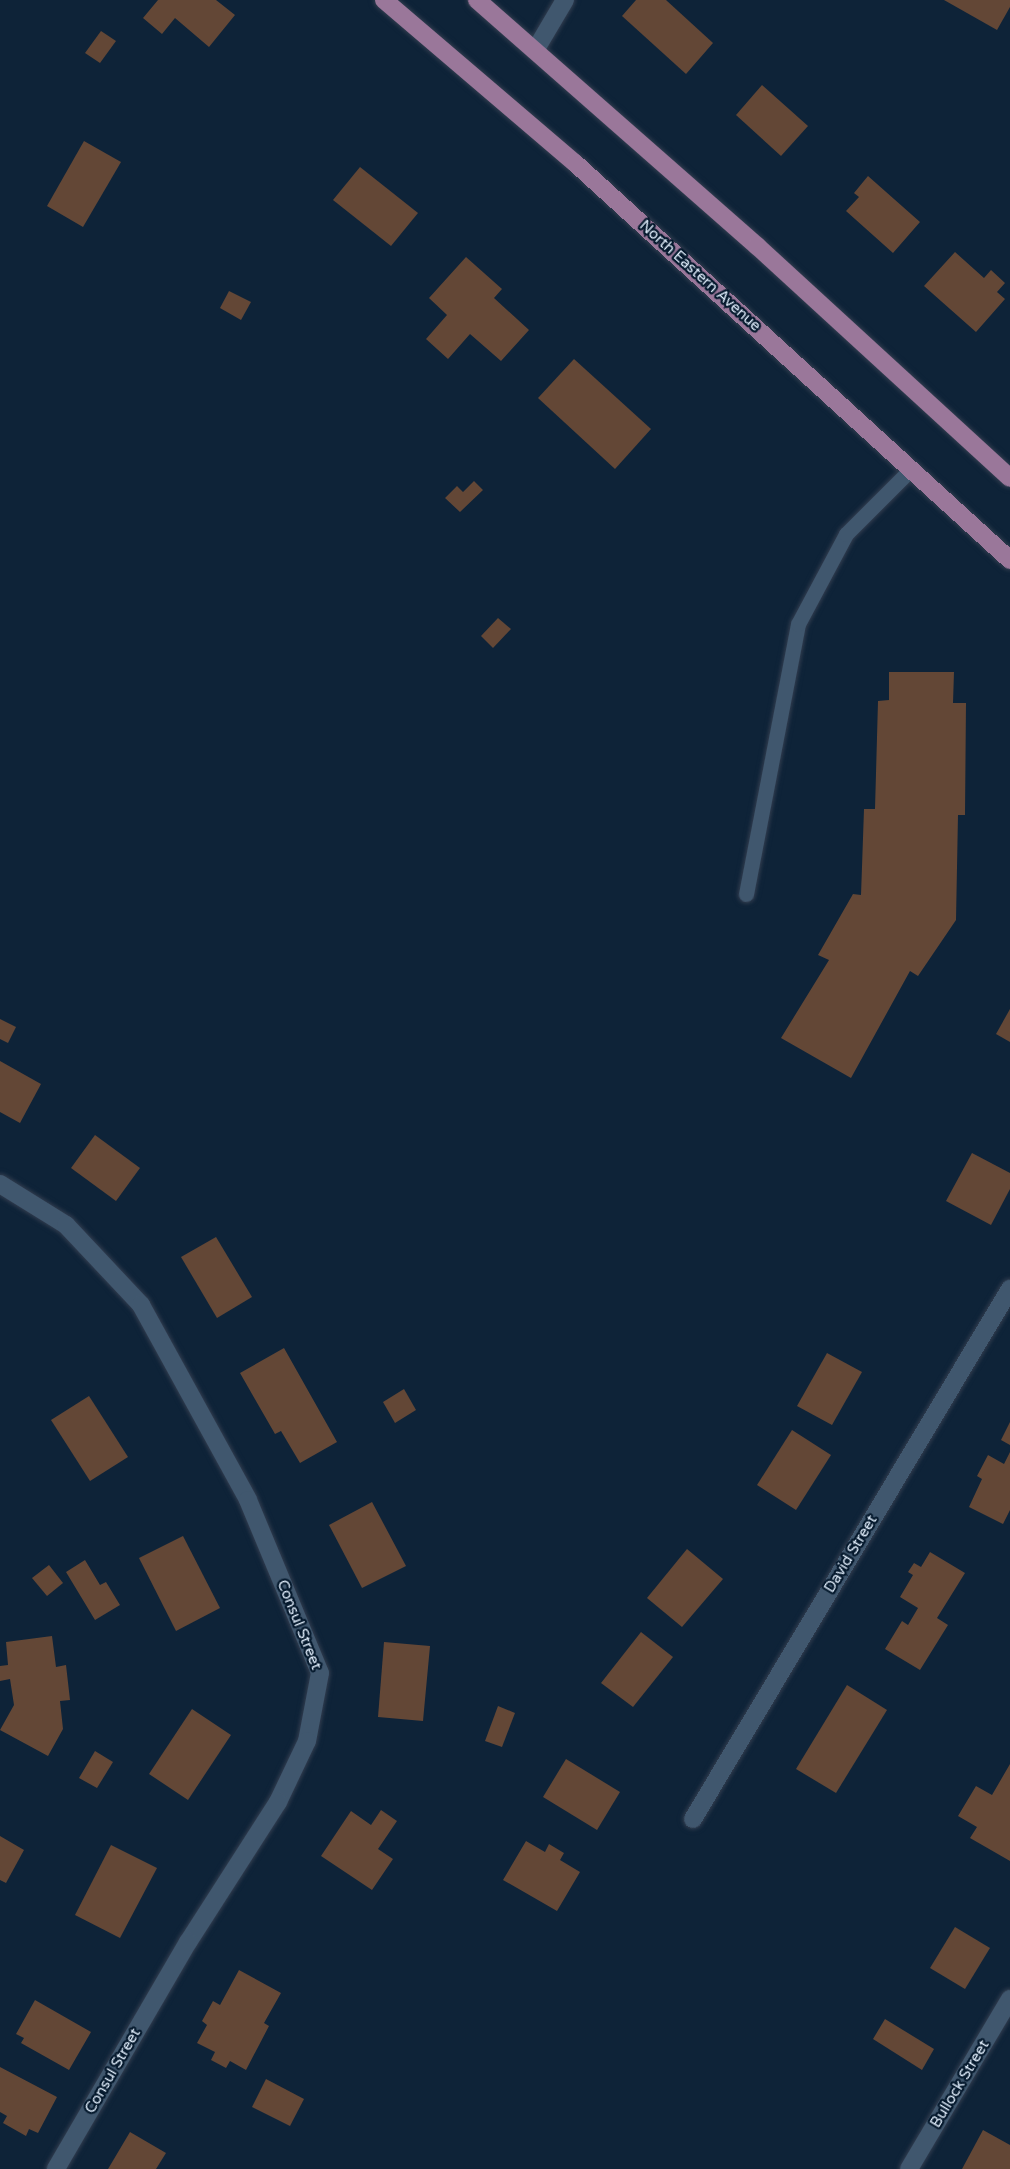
<!DOCTYPE html>
<style>
body{margin:0}
#map{position:relative;width:1010px;height:2169px;overflow:hidden;background:#0e2338;font-family:"Varela Round",sans-serif}
div>[style]{position:absolute}
.building>*{inset:0;background:#634736}
.roads{filter:drop-shadow(0 0 2px #323d4f) drop-shadow(0 0 2px #323d4f)}
.service>*{height:15px;margin:-7.5px;padding:0 7.5px;transform-origin:7.5px;border-radius:7.5px;background:#40576e}
.minor>*{height:18px;margin:-9px;padding:0 9px;transform-origin:9px;border-radius:9px;background:#40576e}
.primary>*{height:18px;margin:-9px;padding:0 9px;transform-origin:9px;border-radius:9px;background:#9a779a}
span{translate:-50% -50%;white-space:nowrap;text-align:center;line-height:1.15;-webkit-text-stroke:4.5px #05192d;paint-order:stroke}
.street-label{font-size:15px;color:#e2effd}
</style>
<div id="map">
<div class="building">
<i style="clip-path:polygon(158px 0,216px 0,235px 15px,209px 47px,175px 18px,162px 34px,143px 18px)"></i>
<i style="clip-path:polygon(636px 0,666px 0,713px 43px,686px 74px,622px 16px)"></i>
<i style="clip-path:polygon(944px 0,1010px 0,1010px 7px,997px 30px)"></i>
<i style="clip-path:polygon(101px 31px,116px 41px,100px 63px,85px 53px)"></i>
<i style="clip-path:polygon(762px 85px,808px 126px,781px 156px,736px 115px)"></i>
<i style="clip-path:polygon(84px 141px,121px 162px,83px 227px,47px 206px)"></i>
<i style="clip-path:polygon(360px 167px,418px 213px,391px 246px,333px 200px)"></i>
<i style="clip-path:polygon(868px 176px,920px 222px,893px 253px,846px 211px,859px 197px,854px 193px)"></i>
<i style="clip-path:polygon(955px 252px,984px 278px,991px 270px,1005px 283px,997px 292px,1005px 299px,976px 332px,924px 286px)"></i>
<i style="clip-path:polygon(466px 257px,502px 289px,494px 298px,529px 330px,501px 361px,470px 334px,448px 359px,426px 339px,447px 315px,429px 298px)"></i>
<i style="clip-path:polygon(229px 291px,251px 302px,241px 320px,220px 308px)"></i>
<i style="clip-path:polygon(574px 359px,651px 429px,615px 469px,538px 398px)"></i>
<i style="clip-path:polygon(474px 481px,483px 490px,460px 512px,445px 498px,457px 486px,463px 492px)"></i>
<i style="clip-path:polygon(498px 618px,511px 629px,493px 648px,481px 636px)"></i>
<i style="clip-path:polygon(889px 672px,954px 672px,953px 703px,966px 703px,965px 815px,958px 815px,956px 920px,918px 976px,910px 971px,851px 1078px,781px 1038px,829px 960px,818px 955px,853px 894px,861px 895px,864px 809px,875px 809px,878px 701px,889px 700px)"></i>
<i style="clip-path:polygon(1010px 1009px,1010px 1042px,996px 1034px)"></i>
<i style="clip-path:polygon(0 1019px,16px 1027px,8px 1043px,0 1039px)"></i>
<i style="clip-path:polygon(0 1061px,41px 1084px,20px 1123px,0 1112px)"></i>
<i style="clip-path:polygon(95px 1135px,140px 1168px,116px 1201px,71px 1168px)"></i>
<i style="clip-path:polygon(972px 1153px,1010px 1173px,1010px 1189px,991px 1225px,946px 1201px)"></i>
<i style="clip-path:polygon(216px 1237px,252px 1297px,217px 1318px,181px 1257px)"></i>
<i style="clip-path:polygon(284px 1348px,337px 1442px,300px 1463px,281px 1431px,275px 1434px,240px 1373px)"></i>
<i style="clip-path:polygon(827px 1353px,862px 1372px,832px 1425px,797px 1406px)"></i>
<i style="clip-path:polygon(404px 1389px,416px 1410px,395px 1423px,383px 1402px)"></i>
<i style="clip-path:polygon(89px 1396px,128px 1457px,90px 1481px,51px 1420px)"></i>
<i style="clip-path:polygon(1010px 1422px,1010px 1445px,1001px 1440px)"></i>
<i style="clip-path:polygon(792px 1430px,831px 1455px,796px 1510px,757px 1485px)"></i>
<i style="clip-path:polygon(1010px 1452px,1010px 1510px,1003px 1524px,969px 1507px,982px 1479px,977px 1476px,988px 1455px,1004px 1464px)"></i>
<i style="clip-path:polygon(372px 1502px,406px 1566px,362px 1588px,329px 1525px)"></i>
<i style="clip-path:polygon(183px 1536px,220px 1608px,176px 1631px,139px 1558px)"></i>
<i style="clip-path:polygon(687px 1549px,723px 1579px,682px 1627px,647px 1598px)"></i>
<i style="clip-path:polygon(930px 1552px,965px 1573px,937px 1618px,948px 1625px,920px 1670px,885px 1649px,902px 1621px,908px 1625px,918px 1608px,900px 1597px,913px 1575px,908px 1572px,914px 1563px,921px 1567px)"></i>
<i style="clip-path:polygon(85px 1560px,100px 1585px,106px 1582px,120px 1605px,95px 1620px,66px 1572px)"></i>
<i style="clip-path:polygon(49px 1565px,63px 1583px,47px 1596px,32px 1578px)"></i>
<i style="clip-path:polygon(641px 1632px,673px 1657px,633px 1707px,601px 1683px)"></i>
<i style="clip-path:polygon(52px 1636px,56px 1667px,66px 1665px,70px 1700px,60px 1701px,63px 1729px,48px 1756px,0 1730px,14px 1705px,10px 1679px,0 1681px,0 1666px,8px 1665px,6px 1642px)"></i>
<i style="clip-path:polygon(384px 1642px,430px 1646px,423px 1721px,378px 1717px)"></i>
<i style="clip-path:polygon(847px 1685px,887px 1710px,836px 1793px,796px 1769px)"></i>
<i style="clip-path:polygon(498px 1706px,515px 1713px,502px 1747px,485px 1741px)"></i>
<i style="clip-path:polygon(192px 1709px,231px 1735px,188px 1800px,149px 1774px)"></i>
<i style="clip-path:polygon(95px 1751px,113px 1762px,97px 1788px,79px 1778px)"></i>
<i style="clip-path:polygon(566px 1759px,620px 1792px,597px 1830px,543px 1797px)"></i>
<i style="clip-path:polygon(1010px 1764px,1010px 1861px,970px 1838px,977px 1827px,958px 1816px,976px 1786px,992px 1795px)"></i>
<i style="clip-path:polygon(381px 1810px,397px 1821px,378px 1849px,393px 1859px,372px 1890px,321px 1856px,351px 1811px,371px 1825px)"></i>
<i style="clip-path:polygon(0 1836px,24px 1850px,6px 1883px,0 1880px)"></i>
<i style="clip-path:polygon(526px 1841px,545px 1852px,549px 1844px,564px 1853px,560px 1860px,580px 1872px,557px 1911px,503px 1880px)"></i>
<i style="clip-path:polygon(111px 1845px,157px 1868px,120px 1938px,75px 1915px)"></i>
<i style="clip-path:polygon(955px 1927px,990px 1948px,965px 1989px,930px 1968px)"></i>
<i style="clip-path:polygon(239px 1970px,281px 1993px,264px 2023px,269px 2026px,246px 2070px,230px 2061px,226px 2068px,211px 2060px,215px 2052px,197px 2043px,207px 2025px,202px 2021px,213px 2001px,220px 2005px)"></i>
<i style="clip-path:polygon(35px 2000px,91px 2032px,69px 2070px,21px 2043px,24px 2038px,16px 2034px)"></i>
<i style="clip-path:polygon(885px 2019px,934px 2049px,922px 2070px,873px 2039px)"></i>
<i style="clip-path:polygon(0 2067px,57px 2097px,38px 2133px,29px 2129px,26px 2136px,3px 2123px,7px 2116px,0 2112px)"></i>
<i style="clip-path:polygon(266px 2079px,304px 2099px,290px 2126px,252px 2107px)"></i>
<i style="clip-path:polygon(983px 2130px,1010px 2145px,1010px 2169px,962px 2169px)"></i>
<i style="clip-path:polygon(130px 2132px,166px 2153px,156px 2169px,108px 2169px)"></i>
</div>
<div class="roads">
<div class="service">
<i style="left:746px;top:894px;width:275px;rotate:-79.1deg"></i>
<i style="left:798px;top:624px;width:102px;rotate:-61.9deg"></i>
<i style="left:846px;top:534px;width:92px;rotate:-45deg"></i>
</div>
<div class="minor">
<i style="left:536px;top:49px;width:57px;rotate:-59.4deg"></i>
<i style="left:0;top:1184px;width:78px;rotate:31.8deg"></i>
<i style="left:66px;top:1225px;width:110px;rotate:46.8deg"></i>
<i style="left:141px;top:1305px;width:222px;rotate:61.2deg"></i>
<i style="left:248px;top:1500px;width:187px;rotate:67.4deg"></i>
<i style="left:320px;top:1673px;width:69px;rotate:100.8deg"></i>
<i style="left:307px;top:1741px;width:68px;rotate:115.4deg"></i>
<i style="left:278px;top:1802px;width:166px;rotate:122.7deg"></i>
<i style="left:188px;top:1942px;width:263px;rotate:120.2deg"></i>
<i style="left:693px;top:1819px;width:618px;rotate:-59.12deg"></i>
<i style="left:909px;top:2169px;width:198px;rotate:-59.3deg"></i>
</div>
<div class="primary">
<i style="left:384px;top:0;width:251px;rotate:40.5deg"></i>
<i style="left:575px;top:163px;width:589px;rotate:42.38deg"></i>
<i style="left:477px;top:0;width:373px;rotate:41.3deg"></i>
<i style="left:757px;top:246px;width:343px;rotate:42.5deg"></i>
</div>
</div>
<div class="street-label">
<span style="left:700px;top:276px;rotate:42deg">North Eastern Avenue</span>
<span style="left:851px;top:1554px;rotate:-59deg">David Street</span>
<span style="left:299px;top:1625px;rotate:68deg">Consul Street</span>
<span style="left:113px;top:2071px;rotate:-60deg">Consul Street</span>
<span style="left:960px;top:2084px;rotate:-59deg">Bullock Street</span>
</div>
</div>
